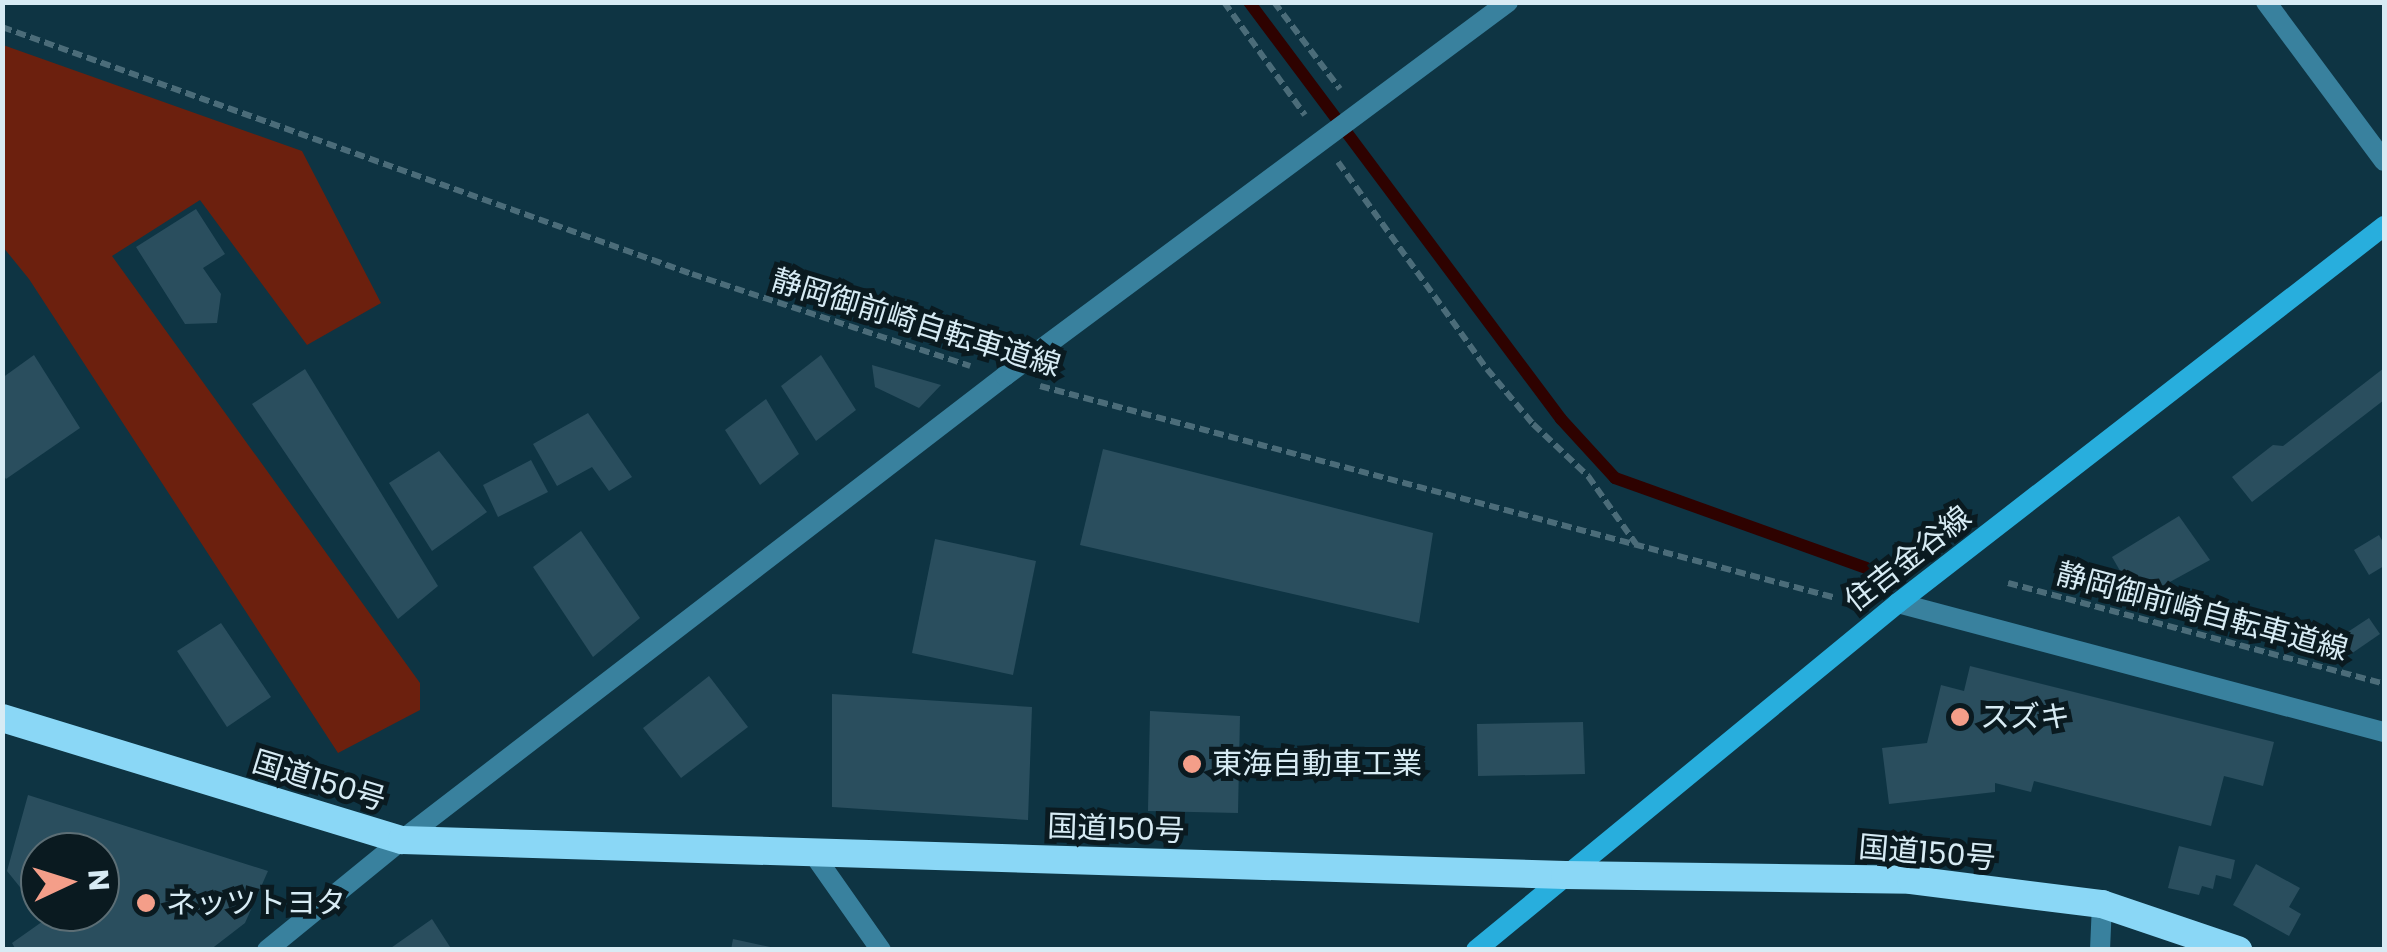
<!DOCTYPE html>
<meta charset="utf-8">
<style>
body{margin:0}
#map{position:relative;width:2387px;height:952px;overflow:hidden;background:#0e3443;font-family:Poppins,"Noto Sans JP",sans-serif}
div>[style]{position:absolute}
.green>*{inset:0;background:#6c200e}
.stream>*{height:12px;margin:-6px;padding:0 6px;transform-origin:6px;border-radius:6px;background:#2e0200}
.building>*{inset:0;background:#2a4e5e}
.path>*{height:6px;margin-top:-3px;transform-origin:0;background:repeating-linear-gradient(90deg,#4b6c79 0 10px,transparent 0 15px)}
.service>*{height:20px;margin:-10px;padding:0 10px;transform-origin:10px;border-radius:10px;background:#39819e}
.minor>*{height:20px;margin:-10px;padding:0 10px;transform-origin:10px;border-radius:10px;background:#39819e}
.tertiary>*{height:20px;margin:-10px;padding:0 10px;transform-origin:10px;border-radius:10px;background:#39819e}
.secondary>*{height:20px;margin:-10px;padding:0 10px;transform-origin:10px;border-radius:10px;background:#28aedd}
.trunk>*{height:28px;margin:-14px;padding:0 14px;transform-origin:14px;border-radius:14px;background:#8ad7f6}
.dots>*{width:28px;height:28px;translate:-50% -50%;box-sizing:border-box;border:5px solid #0a1a20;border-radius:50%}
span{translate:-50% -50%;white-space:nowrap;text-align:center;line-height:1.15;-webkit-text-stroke:10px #0a1a20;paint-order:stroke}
.street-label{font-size:30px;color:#d7ebf4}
.poi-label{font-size:30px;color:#d7ebf4}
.left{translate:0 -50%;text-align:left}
.frame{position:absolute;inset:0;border:5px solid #d7ebf4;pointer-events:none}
.north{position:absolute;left:20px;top:832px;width:100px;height:100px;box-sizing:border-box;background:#0a1a20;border:2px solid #5c6e75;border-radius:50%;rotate:86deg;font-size:28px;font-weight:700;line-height:40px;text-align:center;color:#d7ebf4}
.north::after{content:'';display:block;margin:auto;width:35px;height:45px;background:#f49e89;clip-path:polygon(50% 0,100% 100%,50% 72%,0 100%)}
</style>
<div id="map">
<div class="green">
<i style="clip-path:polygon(3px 45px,302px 151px,381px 303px,307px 345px,200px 200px,112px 256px,420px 683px,420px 710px,338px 753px,29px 279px,3px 247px)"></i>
</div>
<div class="stream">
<i style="left:1249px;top:2px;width:521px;rotate:53.2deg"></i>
<i style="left:1561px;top:419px;width:80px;rotate:47.5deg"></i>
<i style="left:1615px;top:478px;width:267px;rotate:19.7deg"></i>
</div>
<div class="building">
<i style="clip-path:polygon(196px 209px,225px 254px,203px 268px,221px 294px,217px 323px,185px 324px,136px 247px)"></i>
<i style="clip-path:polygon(34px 355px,80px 428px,6px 479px,2px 473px,2px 378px)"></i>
<i style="clip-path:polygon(821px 355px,856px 410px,816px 441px,781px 386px)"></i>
<i style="clip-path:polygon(872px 365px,941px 385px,919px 408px,875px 387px)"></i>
<i style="clip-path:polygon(2384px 368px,2384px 400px,2252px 502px,2232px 477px,2273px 445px,2283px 446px)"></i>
<i style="clip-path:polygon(305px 369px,438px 586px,398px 619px,252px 404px)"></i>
<i style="clip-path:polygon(766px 399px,799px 454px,760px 485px,725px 430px)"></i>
<i style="clip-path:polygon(588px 413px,632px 477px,609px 491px,592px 467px,557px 486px,533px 444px)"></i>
<i style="clip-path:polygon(1103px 449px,1433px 533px,1419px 623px,1080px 545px)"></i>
<i style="clip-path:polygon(439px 451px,487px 512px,432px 551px,389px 483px)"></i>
<i style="clip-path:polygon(531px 460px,548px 492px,498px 517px,483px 485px)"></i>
<i style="clip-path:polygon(2179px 516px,2210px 560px,2137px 600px,2112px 557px)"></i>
<i style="clip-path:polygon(581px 531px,640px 618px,593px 657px,533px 567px)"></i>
<i style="clip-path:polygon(2379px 535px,2384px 544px,2384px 566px,2369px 575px,2354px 550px)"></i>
<i style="clip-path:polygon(935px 539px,1036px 561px,1013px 675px,912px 653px)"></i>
<i style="clip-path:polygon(2369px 618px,2380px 634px,2348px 656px,2337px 639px)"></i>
<i style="clip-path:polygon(221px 623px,271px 697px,227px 727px,177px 651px)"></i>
<i style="clip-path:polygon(1970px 666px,2274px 742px,2263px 786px,2224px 776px,2211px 826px,2034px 781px,2031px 792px,1995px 783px,1995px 792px,1889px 804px,1882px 748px,1927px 743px,1941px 685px,1964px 691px)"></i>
<i style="clip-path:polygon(709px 676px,748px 727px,681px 778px,643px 728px)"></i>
<i style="clip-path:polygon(832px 694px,1032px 707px,1028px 820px,832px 807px)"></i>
<i style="clip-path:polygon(1150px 711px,1240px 716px,1238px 813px,1148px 811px)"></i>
<i style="clip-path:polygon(1583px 722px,1585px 774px,1478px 776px,1477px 724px)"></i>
<i style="clip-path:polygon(28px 795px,268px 871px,245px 923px,210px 950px,16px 950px,12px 943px,46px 919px,40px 912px,100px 912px,100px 852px,40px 852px,40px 912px,7px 871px)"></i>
<i style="clip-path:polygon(2179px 846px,2235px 860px,2231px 879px,2216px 875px,2213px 889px,2202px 886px,2199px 895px,2168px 888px)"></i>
<i style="clip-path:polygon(2256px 864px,2300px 888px,2289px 907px,2301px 914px,2289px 936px,2233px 905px)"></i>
<i style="clip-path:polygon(432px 919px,452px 950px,388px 950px)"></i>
<i style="clip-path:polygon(733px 939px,775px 948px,775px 950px,731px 950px)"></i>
</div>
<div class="path">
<i style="left:1224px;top:2px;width:139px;rotate:54.4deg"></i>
<i style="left:1274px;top:2px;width:109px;rotate:52.8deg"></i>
<i style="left:2px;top:27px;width:733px;rotate:19.7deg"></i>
<i style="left:692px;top:274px;width:293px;rotate:18.3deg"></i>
<i style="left:1338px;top:162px;width:255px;rotate:54.3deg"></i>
<i style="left:1487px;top:369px;width:72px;rotate:50.1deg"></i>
<i style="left:1533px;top:424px;width:76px;rotate:43.4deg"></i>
<i style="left:1588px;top:476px;width:83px;rotate:54.8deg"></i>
<i style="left:1040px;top:386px;width:824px;rotate:14.91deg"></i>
<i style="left:2008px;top:583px;width:389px;rotate:15deg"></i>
</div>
<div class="service">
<i style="left:812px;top:852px;width:120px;rotate:54.9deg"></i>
</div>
<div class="minor">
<i style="left:2266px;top:2px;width:198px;rotate:53.4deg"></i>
<i style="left:1898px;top:603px;width:503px;rotate:14.87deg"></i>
</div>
<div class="tertiary">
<i style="left:267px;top:950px;width:174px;rotate:-39.2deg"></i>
<i style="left:402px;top:840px;width:761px;rotate:-37.58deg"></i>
<i style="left:1005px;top:376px;width:627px;rotate:-36.63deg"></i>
<i style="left:2100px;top:950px;width:46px;rotate:-87.5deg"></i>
</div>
<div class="secondary">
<i style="left:1476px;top:950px;width:546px;rotate:-39.43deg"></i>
<i style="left:1898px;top:603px;width:615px;rotate:-37.8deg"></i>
</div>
<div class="trunk">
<i style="left:2px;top:718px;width:418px;rotate:17deg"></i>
<i style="left:402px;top:840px;width:1164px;rotate:1.72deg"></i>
<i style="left:1565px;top:875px;width:346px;rotate:0.8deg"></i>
<i style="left:1911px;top:880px;width:193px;rotate:7.2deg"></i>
<i style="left:2102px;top:904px;width:144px;rotate:18.7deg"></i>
</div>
<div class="dots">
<i style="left:1960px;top:717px;background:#f49e89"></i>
<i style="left:1192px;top:764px;background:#f49e89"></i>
<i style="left:146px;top:903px;background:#f49e89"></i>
</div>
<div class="street-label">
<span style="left:916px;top:323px;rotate:17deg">静岡御前崎自転車道線</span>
<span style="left:1908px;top:559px;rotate:-38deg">住吉金谷線</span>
<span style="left:2202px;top:612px;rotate:15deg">静岡御前崎自転車道線</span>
<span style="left:319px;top:781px;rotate:17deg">国道150号</span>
<span style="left:1116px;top:829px;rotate:2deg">国道150号</span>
<span style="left:1927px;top:853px;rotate:5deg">国道150号</span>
</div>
<div class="poi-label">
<span class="left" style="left:1980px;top:717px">スズキ</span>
<span class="left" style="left:1212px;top:764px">東海自動車工業</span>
<span class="left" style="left:166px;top:903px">ネッツトヨタ</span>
</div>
<div class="frame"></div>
<div class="north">N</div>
</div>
